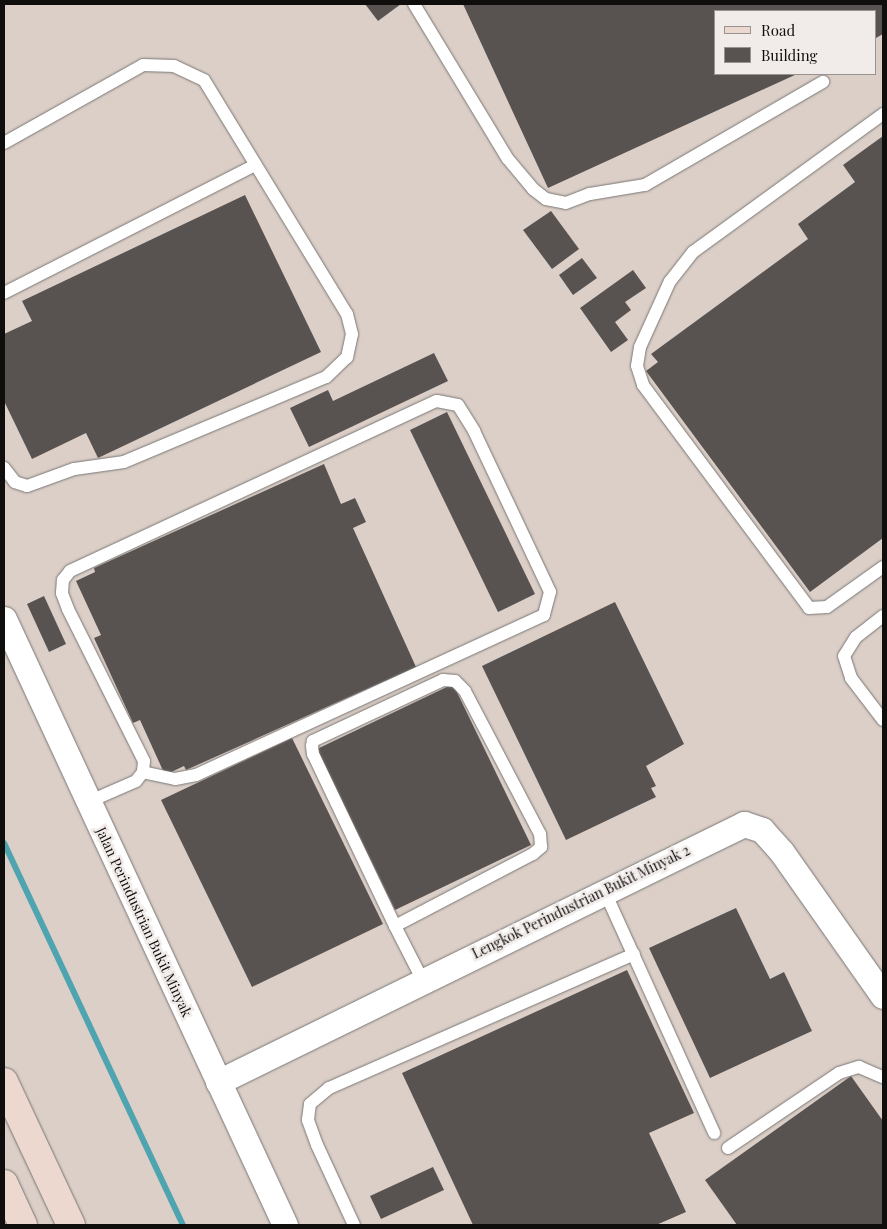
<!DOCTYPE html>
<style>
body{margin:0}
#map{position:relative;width:887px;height:1229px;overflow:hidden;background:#e4dfdb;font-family:"Playfair Display",serif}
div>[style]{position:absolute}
.built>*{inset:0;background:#dbcfc8}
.stream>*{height:6px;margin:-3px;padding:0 3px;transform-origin:3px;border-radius:3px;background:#4ea4af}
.building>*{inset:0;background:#585351}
.roads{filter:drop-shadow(0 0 1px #7a7673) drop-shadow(0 0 1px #7a7673)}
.lane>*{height:12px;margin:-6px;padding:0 6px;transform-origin:6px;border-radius:6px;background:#fff}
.street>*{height:25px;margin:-12.5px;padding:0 12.5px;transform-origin:12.5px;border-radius:12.5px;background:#fff}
.secondary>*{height:28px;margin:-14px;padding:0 14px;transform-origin:14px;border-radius:14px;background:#ecd8ce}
span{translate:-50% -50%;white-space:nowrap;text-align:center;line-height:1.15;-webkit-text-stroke:5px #f1ece9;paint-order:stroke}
.street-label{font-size:14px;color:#0f0e0d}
.frame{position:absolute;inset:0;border:5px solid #0f0e0d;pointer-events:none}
.legend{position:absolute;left:714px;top:10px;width:162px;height:65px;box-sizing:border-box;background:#f1ece9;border:1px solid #979391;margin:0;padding:6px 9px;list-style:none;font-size:15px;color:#0f0e0d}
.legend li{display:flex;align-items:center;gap:10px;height:25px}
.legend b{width:25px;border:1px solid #979391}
</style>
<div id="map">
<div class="built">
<i style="clip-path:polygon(evenodd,4px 4px,883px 4px,883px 1225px,4px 1225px,4px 4px,716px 11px,876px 11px,876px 74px,716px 74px,716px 11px)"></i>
</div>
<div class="stream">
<i style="left:4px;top:843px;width:422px;rotate:64.9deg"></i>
</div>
<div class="building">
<i style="clip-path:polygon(365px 4px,401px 4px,378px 21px)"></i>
<i style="clip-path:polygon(463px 4px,883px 4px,883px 34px,876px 38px,876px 11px,716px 11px,716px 74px,797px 74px,548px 188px)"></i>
<i style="clip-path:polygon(883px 136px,883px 538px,810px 592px,646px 371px,658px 362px,651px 354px,808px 239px,798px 224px,855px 182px,843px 165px)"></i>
<i style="clip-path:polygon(245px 195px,321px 352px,98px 458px,86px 433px,32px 459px,4px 401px,4px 334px,32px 321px,22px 301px)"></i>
<i style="clip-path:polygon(551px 211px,579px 249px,552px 269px,523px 230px)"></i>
<i style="clip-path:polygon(582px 258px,597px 278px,573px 295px,559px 275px)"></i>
<i style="clip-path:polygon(633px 270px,646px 288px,625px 302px,631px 310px,615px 322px,628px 340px,611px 352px,580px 308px)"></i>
<i style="clip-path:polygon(434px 353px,448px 381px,309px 447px,290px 408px,328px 390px,333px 401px)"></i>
<i style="clip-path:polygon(447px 412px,535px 594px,498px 612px,410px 430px)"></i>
<i style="clip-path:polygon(324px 464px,341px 504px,355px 498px,366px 522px,353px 528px,416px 667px,186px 770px,184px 766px,165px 775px,140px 720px,133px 723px,94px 638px,101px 635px,76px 581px,95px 572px,94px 568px)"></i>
<i style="clip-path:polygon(44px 596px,66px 644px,49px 652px,27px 604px)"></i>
<i style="clip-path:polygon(615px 602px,684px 744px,646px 766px,656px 786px,651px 788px,656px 797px,566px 840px,482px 666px)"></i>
<i style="clip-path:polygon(453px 684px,531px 845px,395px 910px,317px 749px)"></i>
<i style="clip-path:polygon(292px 738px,383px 924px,252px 987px,161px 800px)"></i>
<i style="clip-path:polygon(736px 908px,770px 979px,784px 972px,812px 1031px,710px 1078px,649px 948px)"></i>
<i style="clip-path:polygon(627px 970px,694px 1113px,649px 1133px,686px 1212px,656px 1225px,473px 1225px,402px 1073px)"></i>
<i style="clip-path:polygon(851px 1076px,883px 1121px,883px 1225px,737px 1225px,705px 1180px)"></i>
<i style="clip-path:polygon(433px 1167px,444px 1190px,381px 1219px,370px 1196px)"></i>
</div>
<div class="roads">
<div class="lane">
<i style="left:414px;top:4px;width:181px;rotate:58.8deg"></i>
<i style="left:508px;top:159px;width:39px;rotate:50deg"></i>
<i style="left:533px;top:189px;width:16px;rotate:38deg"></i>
<i style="left:546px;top:199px;width:20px;rotate:11deg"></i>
<i style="left:566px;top:203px;width:26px;rotate:-21deg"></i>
<i style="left:590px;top:194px;width:56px;rotate:-9.3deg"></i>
<i style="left:645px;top:185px;width:206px;rotate:-30.1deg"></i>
<i style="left:883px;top:114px;width:235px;rotate:144deg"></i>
<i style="left:693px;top:252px;width:37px;rotate:128deg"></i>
<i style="left:670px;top:281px;width:72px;rotate:114.4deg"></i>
<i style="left:640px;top:347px;width:19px;rotate:99deg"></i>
<i style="left:637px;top:366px;width:20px;rotate:72deg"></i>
<i style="left:643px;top:385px;width:278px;rotate:53.3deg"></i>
<i style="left:809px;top:608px;width:18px;rotate:-3deg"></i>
<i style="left:827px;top:607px;width:69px;rotate:-35.5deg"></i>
<i style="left:4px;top:143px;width:159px;rotate:-29.3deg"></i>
<i style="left:143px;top:65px;width:31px;rotate:2deg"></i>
<i style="left:174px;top:66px;width:33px;rotate:25deg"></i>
<i style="left:204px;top:80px;width:274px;rotate:58.6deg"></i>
<i style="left:347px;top:314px;width:21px;rotate:76deg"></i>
<i style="left:352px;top:334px;width:24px;rotate:102deg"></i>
<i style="left:347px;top:357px;width:29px;rotate:136deg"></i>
<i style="left:326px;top:377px;width:219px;rotate:157.2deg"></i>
<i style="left:124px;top:462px;width:50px;rotate:172deg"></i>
<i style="left:74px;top:469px;width:50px;rotate:160.1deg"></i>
<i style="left:27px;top:486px;width:13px;rotate:-162deg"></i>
<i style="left:15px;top:482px;width:18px;rotate:-128deg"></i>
<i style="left:4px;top:293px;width:282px;rotate:-27deg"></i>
<i style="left:883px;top:616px;width:34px;rotate:142deg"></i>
<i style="left:856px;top:637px;width:22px;rotate:122deg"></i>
<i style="left:844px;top:656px;width:23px;rotate:72deg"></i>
<i style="left:851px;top:678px;width:53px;rotate:52.7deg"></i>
<i style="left:88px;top:802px;width:52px;rotate:-23.6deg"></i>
<i style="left:136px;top:781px;width:11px;rotate:-52deg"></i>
<i style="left:143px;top:772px;width:11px;rotate:-85deg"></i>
<i style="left:144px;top:761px;width:170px;rotate:-116.6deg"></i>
<i style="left:68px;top:609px;width:17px;rotate:-111deg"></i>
<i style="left:62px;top:593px;width:13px;rotate:-86deg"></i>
<i style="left:63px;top:580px;width:11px;rotate:-52deg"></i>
<i style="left:70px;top:571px;width:404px;rotate:-24.9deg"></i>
<i style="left:437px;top:401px;width:21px;rotate:11deg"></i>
<i style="left:458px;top:405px;width:31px;rotate:58deg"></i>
<i style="left:474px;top:431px;width:178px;rotate:64.7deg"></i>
<i style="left:550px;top:592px;width:24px;rotate:105deg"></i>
<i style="left:544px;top:615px;width:383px;rotate:155.3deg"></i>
<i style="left:196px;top:775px;width:21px;rotate:169deg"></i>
<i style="left:175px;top:779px;width:33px;rotate:-168deg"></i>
<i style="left:604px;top:890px;width:267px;rotate:65.6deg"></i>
<i style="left:395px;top:926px;width:156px;rotate:-27.6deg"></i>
<i style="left:533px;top:854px;width:11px;rotate:-41deg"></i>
<i style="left:541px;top:847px;width:13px;rotate:-94deg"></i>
<i style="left:540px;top:834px;width:161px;rotate:-117.7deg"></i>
<i style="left:465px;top:691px;width:14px;rotate:-135deg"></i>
<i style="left:455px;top:681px;width:12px;rotate:-175deg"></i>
<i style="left:443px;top:680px;width:144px;rotate:154.9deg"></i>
<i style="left:313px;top:741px;width:5px;rotate:101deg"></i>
<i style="left:312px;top:746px;width:8px;rotate:83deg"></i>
<i style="left:313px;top:754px;width:191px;rotate:64.5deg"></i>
<i style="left:395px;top:926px;width:59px;rotate:63deg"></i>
<i style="left:728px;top:1148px;width:134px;rotate:-34deg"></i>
<i style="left:839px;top:1073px;width:21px;rotate:-17deg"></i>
<i style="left:859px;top:1067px;width:26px;rotate:23deg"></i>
<i style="left:354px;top:1225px;width:88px;rotate:-114.8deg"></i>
<i style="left:317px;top:1145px;width:27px;rotate:-110deg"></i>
<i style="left:308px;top:1120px;width:16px;rotate:-83deg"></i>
<i style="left:310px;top:1104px;width:25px;rotate:-40deg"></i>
<i style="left:329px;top:1088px;width:333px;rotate:-23.7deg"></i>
</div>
<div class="street">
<i style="left:4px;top:619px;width:668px;rotate:65.12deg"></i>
<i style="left:218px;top:1082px;width:586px;rotate:-26.13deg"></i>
<i style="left:744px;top:824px;width:19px;rotate:18deg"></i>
<i style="left:762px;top:830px;width:28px;rotate:48deg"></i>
<i style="left:781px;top:851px;width:177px;rotate:54.9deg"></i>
</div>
<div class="secondary">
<i style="left:4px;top:1082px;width:158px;rotate:64.9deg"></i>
<i style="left:4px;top:1184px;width:45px;rotate:65.1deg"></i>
</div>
</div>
<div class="street-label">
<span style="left:581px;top:902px;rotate:-26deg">Lengkok Perindustrian Bukit Minyak 2</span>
<span style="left:144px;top:922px;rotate:65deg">Jalan Perindustrian Bukit Minyak</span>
</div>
<div class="frame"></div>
<ul class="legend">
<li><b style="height:6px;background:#ecd8ce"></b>Road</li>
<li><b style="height:14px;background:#585351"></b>Building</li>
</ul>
</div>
